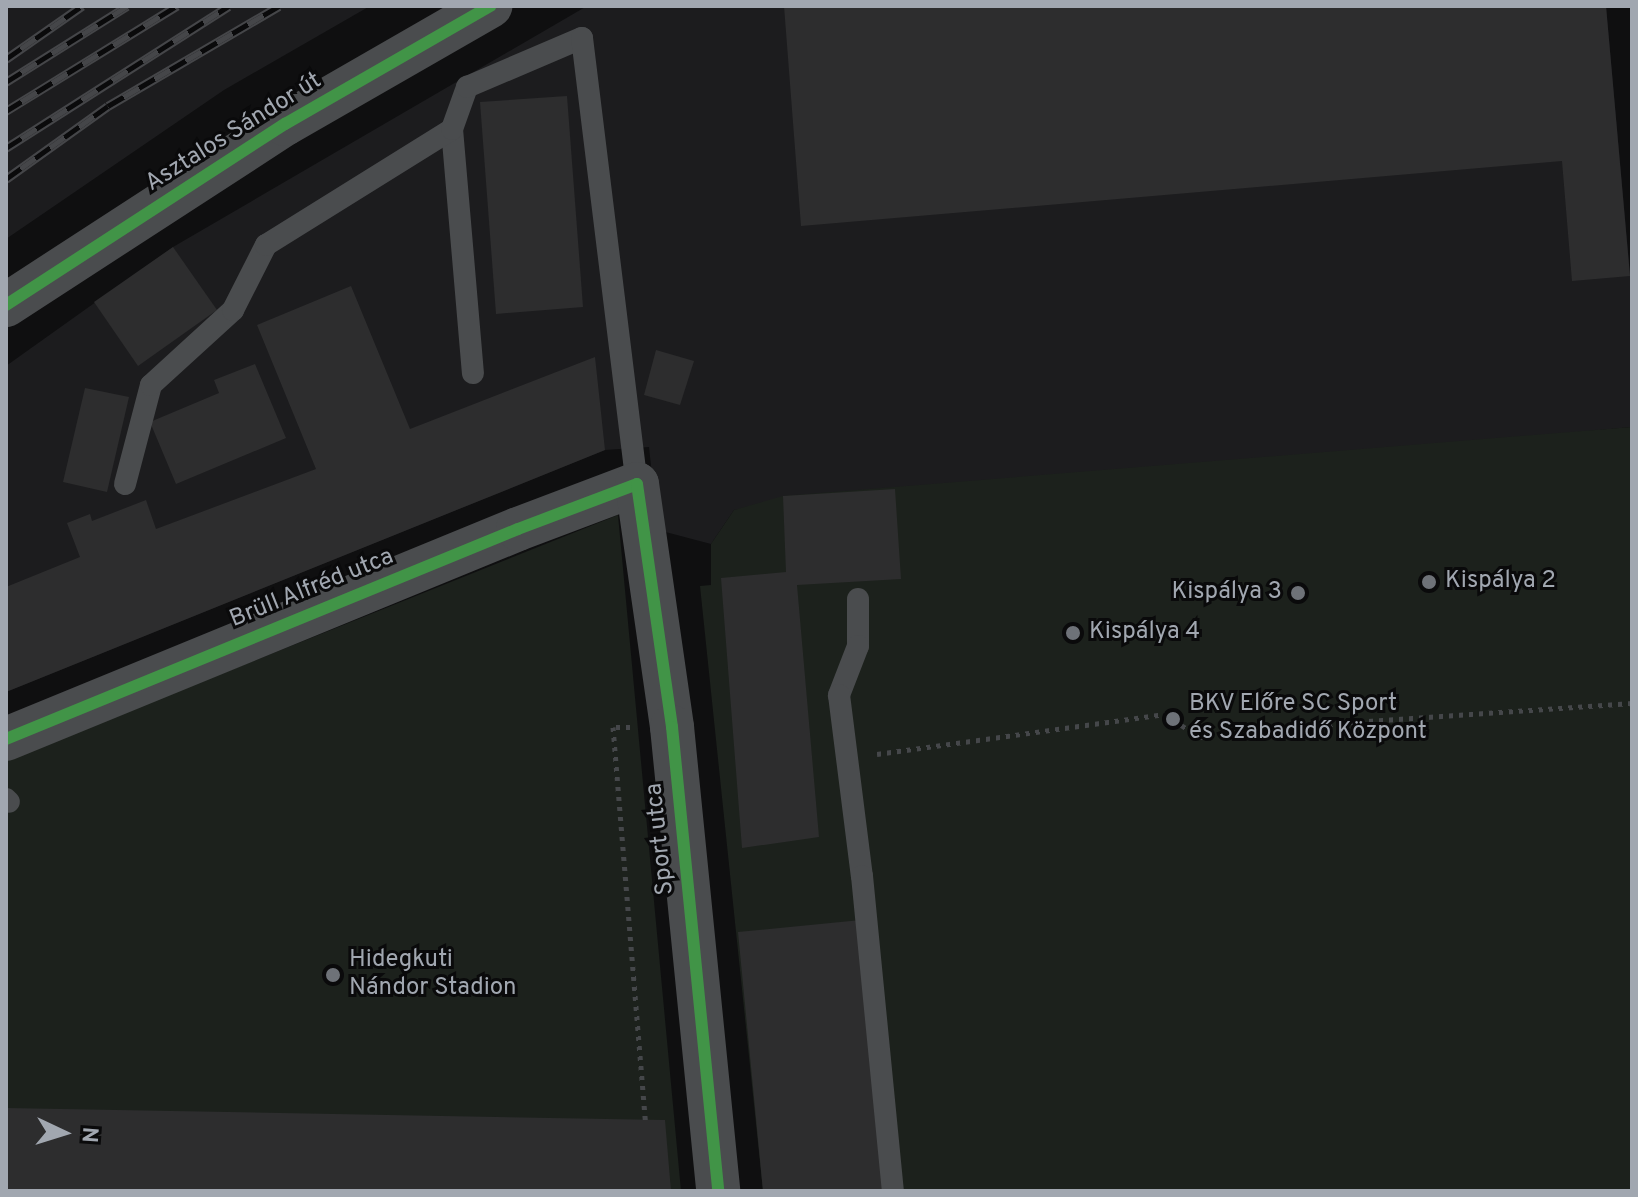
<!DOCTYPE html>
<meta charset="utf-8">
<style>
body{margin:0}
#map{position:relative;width:1638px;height:1197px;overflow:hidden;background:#0f0f10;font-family:Overpass,sans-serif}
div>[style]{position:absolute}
.built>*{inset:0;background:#1c1c1e}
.green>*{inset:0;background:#1c211c}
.building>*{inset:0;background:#2d2d2e}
.path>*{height:5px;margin-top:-2.5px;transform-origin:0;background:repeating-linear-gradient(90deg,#45474a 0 4px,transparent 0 10px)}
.lane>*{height:22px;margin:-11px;padding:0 11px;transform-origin:11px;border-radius:11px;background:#4a4c4e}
.street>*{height:44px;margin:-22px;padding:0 22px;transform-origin:22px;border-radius:22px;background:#4a4c4e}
.rail>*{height:9px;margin-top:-4.5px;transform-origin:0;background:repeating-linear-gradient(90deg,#0a0a0b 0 18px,#454649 0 36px);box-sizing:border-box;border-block:2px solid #454649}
.cycleway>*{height:12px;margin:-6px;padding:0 6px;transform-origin:6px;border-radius:6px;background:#419447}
.dots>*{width:22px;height:22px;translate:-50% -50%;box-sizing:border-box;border:4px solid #0a0a0b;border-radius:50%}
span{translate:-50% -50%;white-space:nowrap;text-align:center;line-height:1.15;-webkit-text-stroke:6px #0a0a0b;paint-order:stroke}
.street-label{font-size:24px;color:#a1a7b0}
.poi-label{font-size:24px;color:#a1a7b0}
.left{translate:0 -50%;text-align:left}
.right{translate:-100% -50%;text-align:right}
.frame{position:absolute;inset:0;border:8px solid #a1a7b0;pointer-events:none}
.north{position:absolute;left:24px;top:1093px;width:80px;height:80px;-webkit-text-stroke:6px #0a0a0b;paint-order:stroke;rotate:94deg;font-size:22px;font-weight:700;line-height:32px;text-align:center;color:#a1a7b0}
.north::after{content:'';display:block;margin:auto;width:28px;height:36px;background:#a1a7b0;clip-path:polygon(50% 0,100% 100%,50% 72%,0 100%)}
</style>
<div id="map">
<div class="built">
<i style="clip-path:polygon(6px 6px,370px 6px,224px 90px,6px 239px)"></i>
<i style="clip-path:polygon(587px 6px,1606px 6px,1632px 296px,1632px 427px,734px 510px,711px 544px,658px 530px,649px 447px,605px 450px,6px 692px,6px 366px,173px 247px)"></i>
</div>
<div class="green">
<i style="clip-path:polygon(1632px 427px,1632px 1191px,763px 1191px,700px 586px,711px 585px,711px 544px,734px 510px,783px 496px)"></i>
<i style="clip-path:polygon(618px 515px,681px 1191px,6px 1191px,6px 760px)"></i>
</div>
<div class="building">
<i style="clip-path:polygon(784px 6px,1606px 6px,1630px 276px,1572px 281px,1562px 161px,801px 226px)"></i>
<i style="clip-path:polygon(567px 96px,583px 307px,496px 314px,480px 102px)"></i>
<i style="clip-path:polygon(173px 247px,217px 310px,138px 366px,94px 302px)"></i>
<i style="clip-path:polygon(351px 286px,410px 429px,595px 357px,605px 450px,6px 692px,6px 587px,80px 557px,67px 523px,90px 514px,92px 521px,146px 500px,156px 529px,316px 469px,257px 325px)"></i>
<i style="clip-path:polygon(656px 350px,694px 361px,680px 405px,644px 395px)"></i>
<i style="clip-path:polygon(255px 364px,286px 438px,176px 484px,150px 422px,219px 393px,214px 380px)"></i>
<i style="clip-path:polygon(85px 388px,129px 397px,107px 492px,63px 482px)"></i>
<i style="clip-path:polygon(895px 489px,901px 579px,797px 585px,819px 837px,742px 848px,721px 578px,786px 572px,783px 496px)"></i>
<i style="clip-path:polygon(871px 919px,898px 1191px,763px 1191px,738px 932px)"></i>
<i style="clip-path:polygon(6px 1108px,665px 1120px,671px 1191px,6px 1191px)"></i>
</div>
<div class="path">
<i style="left:630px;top:727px;width:17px;rotate:180deg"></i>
<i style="left:613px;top:727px;width:394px;rotate:85.3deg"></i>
<i style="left:877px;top:754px;width:291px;rotate:-7.9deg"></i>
<i style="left:1165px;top:714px;width:41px;rotate:34.1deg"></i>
<i style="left:1199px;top:737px;width:141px;rotate:-5.7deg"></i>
<i style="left:1339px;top:723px;width:294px;rotate:-3.9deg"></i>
</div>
<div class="lane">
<i style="left:452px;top:129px;width:245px;rotate:85.1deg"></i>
<i style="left:125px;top:484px;width:102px;rotate:-75.3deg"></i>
<i style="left:151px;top:385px;width:111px;rotate:-42.4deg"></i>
<i style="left:233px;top:310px;width:73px;rotate:-63.1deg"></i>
<i style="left:266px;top:245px;width:219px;rotate:-31.9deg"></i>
<i style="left:452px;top:129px;width:45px;rotate:-70.3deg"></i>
<i style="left:467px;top:87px;width:125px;rotate:-23.1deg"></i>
<i style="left:582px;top:38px;width:449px;rotate:83deg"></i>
<i style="left:858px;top:599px;width:47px;rotate:90deg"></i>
<i style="left:858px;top:646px;width:53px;rotate:111.2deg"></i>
<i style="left:839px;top:695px;width:182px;rotate:82.8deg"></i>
<i style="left:862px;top:876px;width:317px;rotate:84.4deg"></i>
<i style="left:6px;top:799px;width:4px;rotate:45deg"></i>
</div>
<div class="street">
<i style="left:6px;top:305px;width:333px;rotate:-33deg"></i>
<i style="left:285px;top:124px;width:237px;rotate:-29.9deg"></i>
<i style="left:6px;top:739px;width:553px;rotate:-22.3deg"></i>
<i style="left:518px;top:529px;width:127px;rotate:-20.7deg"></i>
<i style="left:637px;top:484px;width:246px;rotate:81.8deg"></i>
<i style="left:672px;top:727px;width:466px;rotate:84.3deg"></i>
</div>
<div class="rail">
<i style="left:6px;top:59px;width:93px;rotate:-34.9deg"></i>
<i style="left:6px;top:82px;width:143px;rotate:-32.1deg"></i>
<i style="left:6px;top:111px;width:201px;rotate:-31.6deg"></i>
<i style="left:6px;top:148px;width:264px;rotate:-32.5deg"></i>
<i style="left:6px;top:179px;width:125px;rotate:-35.6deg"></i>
<i style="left:108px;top:106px;width:198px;rotate:-30.3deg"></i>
</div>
<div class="cycleway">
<i style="left:6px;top:305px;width:333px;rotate:-33deg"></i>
<i style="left:285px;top:124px;width:237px;rotate:-29.9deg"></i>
<i style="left:6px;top:739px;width:553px;rotate:-22.3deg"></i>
<i style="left:518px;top:529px;width:127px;rotate:-20.7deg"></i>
<i style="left:637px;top:484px;width:246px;rotate:81.8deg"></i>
<i style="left:672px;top:727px;width:466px;rotate:84.3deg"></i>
</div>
<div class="dots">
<i style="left:1429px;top:582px;background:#6e7278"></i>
<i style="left:1298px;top:593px;background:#6e7278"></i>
<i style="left:1073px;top:633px;background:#6e7278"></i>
<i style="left:1173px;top:719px;background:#6e7278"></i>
<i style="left:333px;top:975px;background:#6e7278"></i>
</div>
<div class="street-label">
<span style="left:234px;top:133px;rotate:-32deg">Asztalos Sándor út</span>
<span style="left:312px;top:589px;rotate:-22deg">Brüll Alfréd utca</span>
<span style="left:661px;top:839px;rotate:-96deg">Sport utca</span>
</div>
<div class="poi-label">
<span class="left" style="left:1445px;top:582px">Kispálya 2</span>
<span class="right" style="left:1282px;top:593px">Kispálya 3</span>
<span class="left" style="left:1089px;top:633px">Kispálya 4</span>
<span class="left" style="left:1189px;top:719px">BKV Előre SC Sport<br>és Szabadidő Központ</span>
<span class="left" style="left:349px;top:975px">Hidegkuti<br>Nándor Stadion</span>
</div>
<div class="frame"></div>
<div class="north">N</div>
</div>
